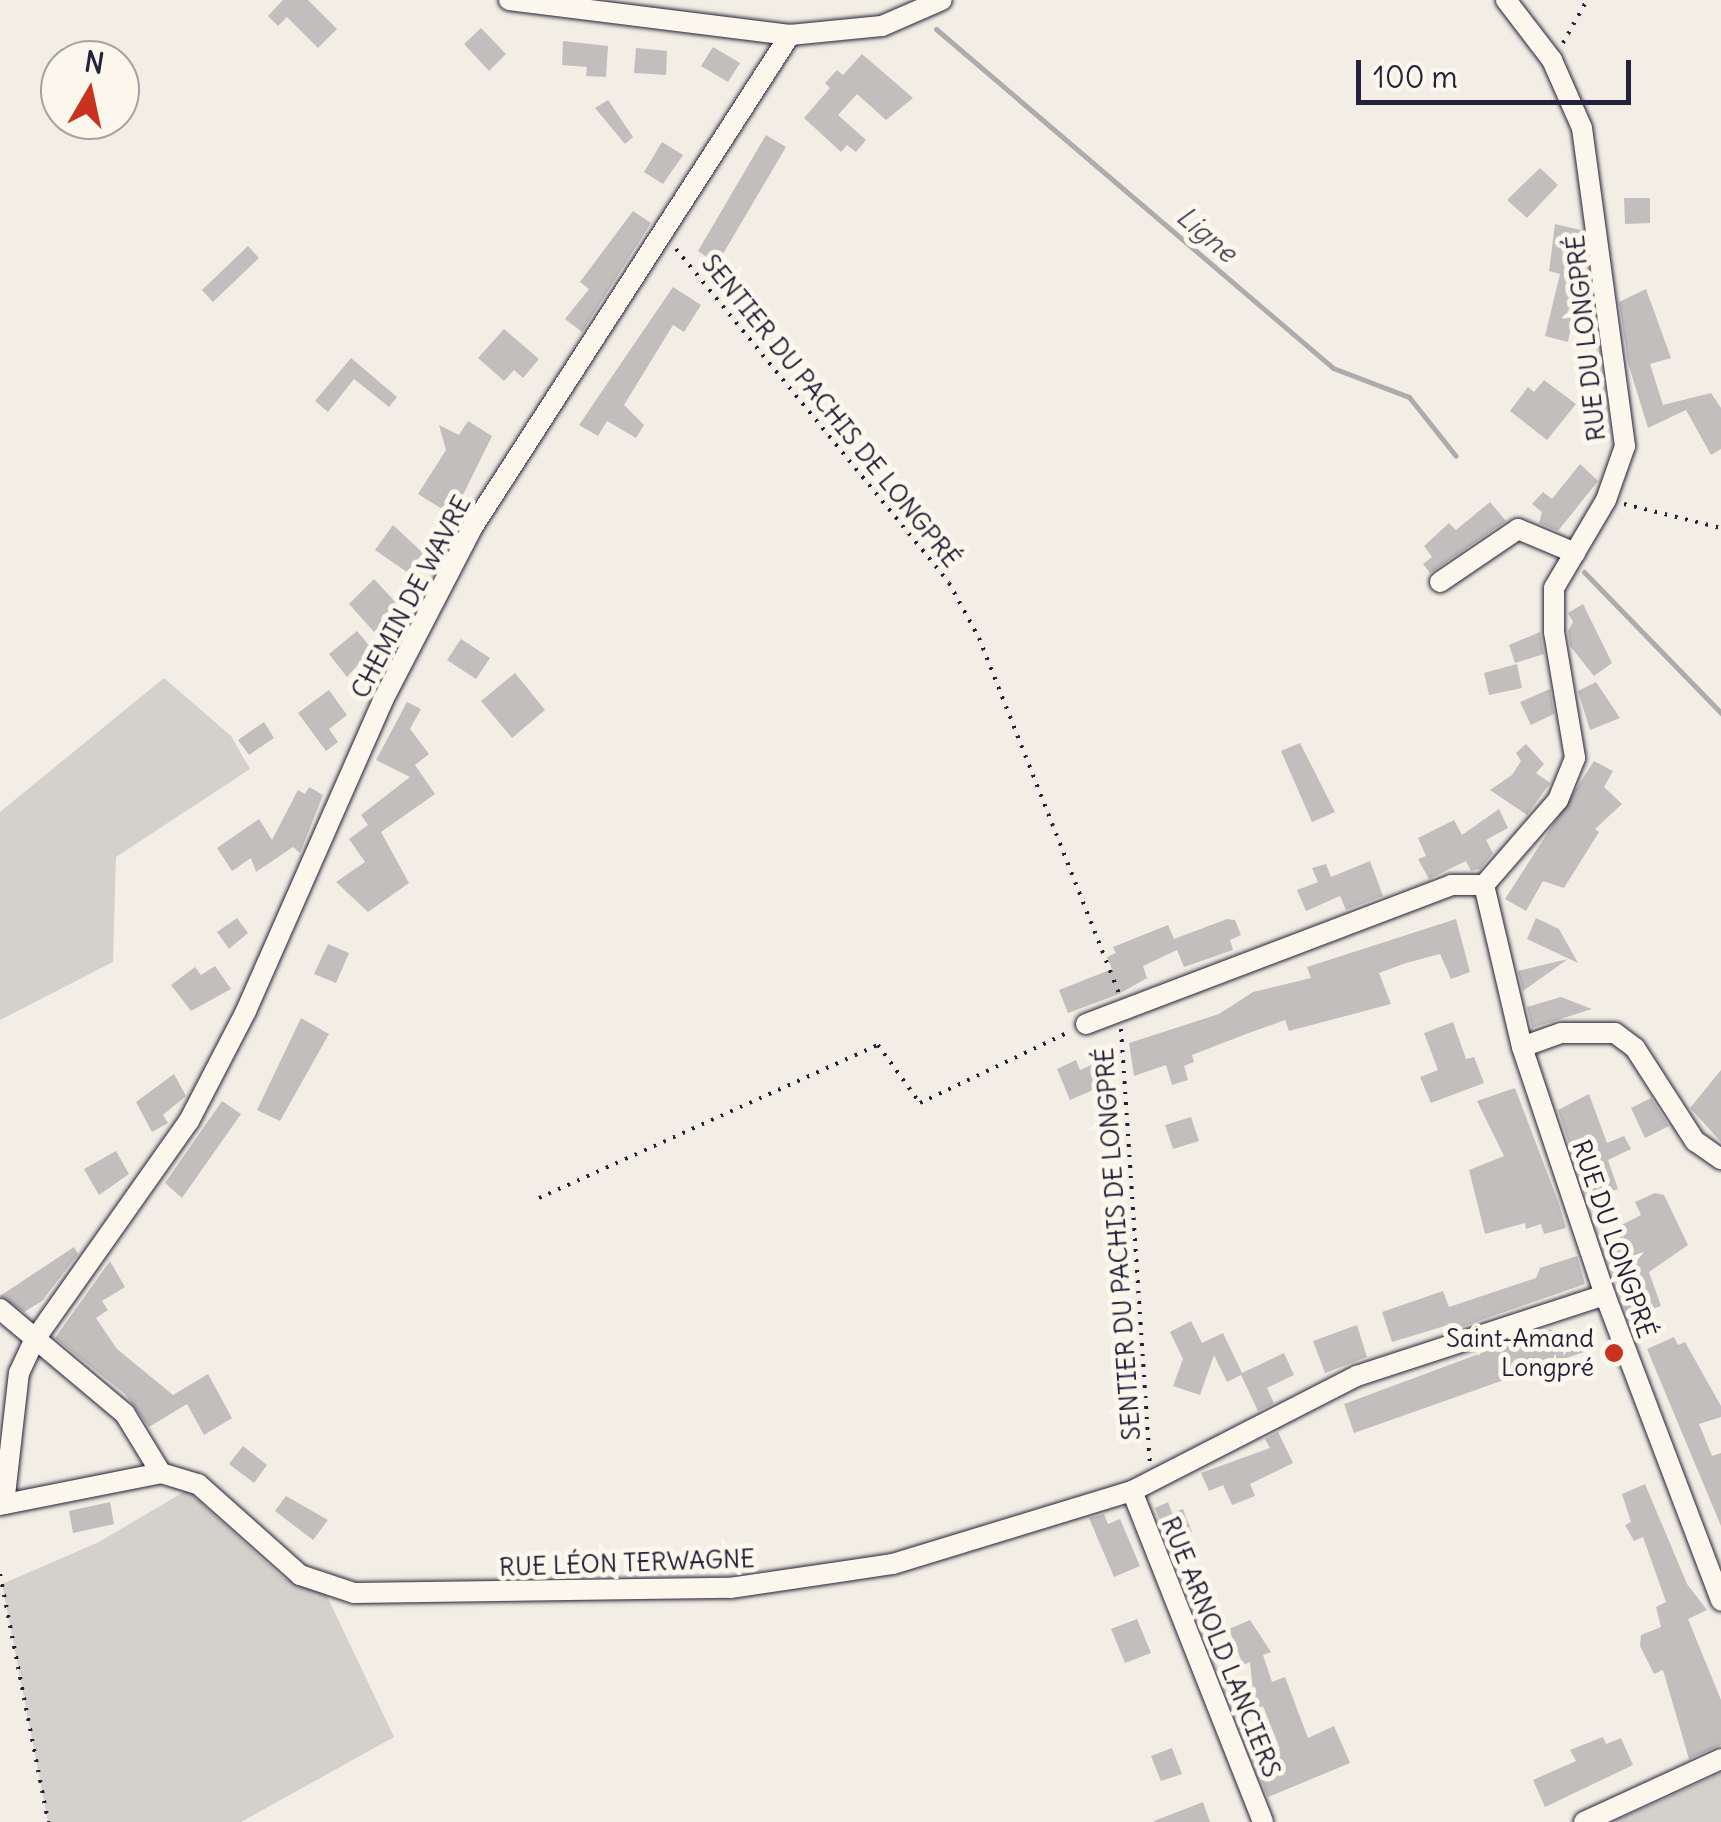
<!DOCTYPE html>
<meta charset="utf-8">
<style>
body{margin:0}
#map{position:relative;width:1721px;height:1822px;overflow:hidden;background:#f2eee5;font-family:Delius,sans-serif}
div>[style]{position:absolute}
.green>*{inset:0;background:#d4d1cc}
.stream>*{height:5px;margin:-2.5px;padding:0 2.5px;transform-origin:2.5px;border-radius:2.5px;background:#aeabad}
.building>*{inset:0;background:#c2bebe}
.path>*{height:4px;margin-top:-2px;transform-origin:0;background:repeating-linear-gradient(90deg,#22223b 0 2.5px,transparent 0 10.5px)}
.roads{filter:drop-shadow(0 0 2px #22223b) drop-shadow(0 0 2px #22223b)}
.minor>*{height:20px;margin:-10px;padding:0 10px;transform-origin:10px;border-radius:10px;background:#fbf7ec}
.dots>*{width:28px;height:28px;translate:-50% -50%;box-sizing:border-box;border:5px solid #fbf7ec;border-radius:50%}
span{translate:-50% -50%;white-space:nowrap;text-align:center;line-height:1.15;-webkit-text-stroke:10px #fbf7ec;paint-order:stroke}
.street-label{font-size:25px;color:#22223b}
.poi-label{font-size:25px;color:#22223b}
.right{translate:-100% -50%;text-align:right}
.water-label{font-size:28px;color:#535263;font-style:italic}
.north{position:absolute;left:40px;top:40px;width:100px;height:100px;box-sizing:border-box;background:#fbf7ec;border:2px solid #a4a2a5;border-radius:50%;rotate:9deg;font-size:28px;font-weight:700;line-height:40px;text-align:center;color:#22223b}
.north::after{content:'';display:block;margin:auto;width:35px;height:45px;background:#c8321e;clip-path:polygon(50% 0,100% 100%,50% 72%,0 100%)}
.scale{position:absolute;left:1356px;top:60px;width:275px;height:45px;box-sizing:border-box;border:5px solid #22223b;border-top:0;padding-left:12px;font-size:30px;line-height:35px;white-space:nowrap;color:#22223b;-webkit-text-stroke:8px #fbf7ec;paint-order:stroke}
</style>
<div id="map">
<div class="green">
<i style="clip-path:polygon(164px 678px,231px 736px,250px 769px,116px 857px,113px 962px,0 1020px,0 812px)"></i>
<i style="clip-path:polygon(187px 1490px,283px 1578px,326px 1594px,394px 1737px,241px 1822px,48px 1822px,2px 1584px,99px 1542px)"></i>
<i style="clip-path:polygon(1721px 1773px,1721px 1822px,1613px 1822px)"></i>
</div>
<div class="stream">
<i style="left:936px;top:29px;width:522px;rotate:40.49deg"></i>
<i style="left:1333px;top:368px;width:81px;rotate:20.9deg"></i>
<i style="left:1409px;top:397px;width:75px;rotate:51.5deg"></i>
<i style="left:1584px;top:572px;width:197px;rotate:45.8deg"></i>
</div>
<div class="building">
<i style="clip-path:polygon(283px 0,308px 0,337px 29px,318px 48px,287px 17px,278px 26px,268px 16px)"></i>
<i style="clip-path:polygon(481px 28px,506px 54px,489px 71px,464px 44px)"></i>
<i style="clip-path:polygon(563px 41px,608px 46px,606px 77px,586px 76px,587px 67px,562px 65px)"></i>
<i style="clip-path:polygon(713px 47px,740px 63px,728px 82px,701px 66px)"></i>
<i style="clip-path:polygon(636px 48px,667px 51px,666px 75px,634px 73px)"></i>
<i style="clip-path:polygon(862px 54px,913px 98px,886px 120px,857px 94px,838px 115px,866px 140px,856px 152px,847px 145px,841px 152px,804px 118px,830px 88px,825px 83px,837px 70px,843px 75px)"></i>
<i style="clip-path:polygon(608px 100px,633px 137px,625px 144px,595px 108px)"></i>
<i style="clip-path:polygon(766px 135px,786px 147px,717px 264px,698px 251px)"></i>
<i style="clip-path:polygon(662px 142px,683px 155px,663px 184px,644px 172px)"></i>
<i style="clip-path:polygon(1540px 168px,1558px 185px,1527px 218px,1507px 200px)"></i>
<i style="clip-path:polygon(1624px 198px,1650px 198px,1650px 223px,1625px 224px)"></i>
<i style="clip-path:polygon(633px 211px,651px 223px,582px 332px,565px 319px,589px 289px,580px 282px)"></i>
<i style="clip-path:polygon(1555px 224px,1581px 230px,1581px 278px,1568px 342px,1545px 336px,1560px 274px,1549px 271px)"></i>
<i style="clip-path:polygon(248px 246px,259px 258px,213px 302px,202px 290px)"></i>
<i style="clip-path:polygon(673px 287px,701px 305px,684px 332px,673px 325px,624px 405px,644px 425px,636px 438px,607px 421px,598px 436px,579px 425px)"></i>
<i style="clip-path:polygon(1646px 289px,1671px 358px,1650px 364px,1663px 405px,1711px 393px,1721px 408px,1721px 449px,1711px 455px,1686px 410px,1648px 428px,1628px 363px,1619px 302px)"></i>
<i style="clip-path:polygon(504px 329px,539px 359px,523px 378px,514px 370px,504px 381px,478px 358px)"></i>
<i style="clip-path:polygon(351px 358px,397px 397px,389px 407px,354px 379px,328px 412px,315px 401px)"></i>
<i style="clip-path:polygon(1544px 380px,1576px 404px,1547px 440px,1510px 411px,1528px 387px,1534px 392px)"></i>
<i style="clip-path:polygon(468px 421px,492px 436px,460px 501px,447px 512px,418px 494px,446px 450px,439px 425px,459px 435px)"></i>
<i style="clip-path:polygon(1580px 464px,1598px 481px,1558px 531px,1539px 523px,1542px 512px,1532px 504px,1543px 492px,1552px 499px)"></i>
<i style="clip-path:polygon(1490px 502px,1506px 521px,1430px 573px,1423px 564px,1432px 557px,1424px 546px,1449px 523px,1456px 530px)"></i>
<i style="clip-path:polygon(393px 525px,423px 553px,407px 572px,375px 550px)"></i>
<i style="clip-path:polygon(374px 579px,400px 607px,374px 632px,349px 604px)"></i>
<i style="clip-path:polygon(1583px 604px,1612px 663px,1594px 676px,1570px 646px,1568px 631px,1573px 622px,1568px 613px)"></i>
<i style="clip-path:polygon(357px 631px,372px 649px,347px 677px,329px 654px)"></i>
<i style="clip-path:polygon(1540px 632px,1544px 654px,1515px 663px,1509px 645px)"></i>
<i style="clip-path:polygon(461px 639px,490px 658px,476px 679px,447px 660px)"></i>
<i style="clip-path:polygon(1517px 664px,1522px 688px,1489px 695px,1484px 673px)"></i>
<i style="clip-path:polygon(515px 673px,545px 710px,512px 738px,481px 701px)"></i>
<i style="clip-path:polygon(1596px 682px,1620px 718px,1590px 730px,1578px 691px)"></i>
<i style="clip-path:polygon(1550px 689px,1554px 714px,1531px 725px,1520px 702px)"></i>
<i style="clip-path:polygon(329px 690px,347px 715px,329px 729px,338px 742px,326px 751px,298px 713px)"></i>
<i style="clip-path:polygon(407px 702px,421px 709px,410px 729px,429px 754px,415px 765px,435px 794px,381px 832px,409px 883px,368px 912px,336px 882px,365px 862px,349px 839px,368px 825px,361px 815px,410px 777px,376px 760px)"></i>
<i style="clip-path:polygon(264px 722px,274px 738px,249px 755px,238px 740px)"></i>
<i style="clip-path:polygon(1300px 743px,1335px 812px,1312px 822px,1281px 751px)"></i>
<i style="clip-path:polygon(1526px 744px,1544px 764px,1536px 773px,1550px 783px,1527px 815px,1490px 790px,1512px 775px,1521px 761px,1516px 753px)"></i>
<i style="clip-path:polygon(1594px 761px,1613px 771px,1604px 787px,1622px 804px,1595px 829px,1599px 832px,1564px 888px,1543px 881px,1526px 911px,1505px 899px)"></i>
<i style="clip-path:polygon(309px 787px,323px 795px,300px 853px,293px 847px,256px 872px,251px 858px,232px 871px,217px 848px,259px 819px,272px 840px,298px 790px,305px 794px)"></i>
<i style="clip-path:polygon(1499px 809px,1508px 828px,1486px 840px,1493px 853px,1480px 869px,1471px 871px,1466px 861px,1429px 879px,1418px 859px,1426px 856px,1418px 838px,1454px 820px,1462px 835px)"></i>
<i style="clip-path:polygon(1370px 861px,1383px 896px,1346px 910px,1340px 896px,1306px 911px,1297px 890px,1318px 882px,1312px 868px,1326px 864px,1331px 877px)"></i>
<i style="clip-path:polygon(237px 918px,248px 933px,229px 949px,217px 932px)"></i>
<i style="clip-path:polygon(1536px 918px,1559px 929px,1578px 963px,1527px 939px)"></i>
<i style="clip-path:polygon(1227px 919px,1235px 920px,1241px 935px,1230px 940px,1233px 950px,1184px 967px,1177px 950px,1143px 966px,1147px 978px,1119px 994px,1068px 1013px,1059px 990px,1112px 969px,1107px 957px,1116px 953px,1113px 947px,1168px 925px,1174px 939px)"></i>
<i style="clip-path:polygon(1456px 919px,1470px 972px,1451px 979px,1440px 954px,1406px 963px,1379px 973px,1391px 1004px,1289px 1031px,1285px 1020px,1246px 1034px,1192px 1055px,1194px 1062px,1184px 1066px,1188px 1080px,1172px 1085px,1166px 1065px,1134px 1076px,1129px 1043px,1219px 1014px,1253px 992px,1311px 978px,1307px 967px)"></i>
<i style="clip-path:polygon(328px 944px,349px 953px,336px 983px,314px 974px)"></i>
<i style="clip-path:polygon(1568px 959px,1523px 991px,1518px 971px)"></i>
<i style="clip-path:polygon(215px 966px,231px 989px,191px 1011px,171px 985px,195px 967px,201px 975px)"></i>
<i style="clip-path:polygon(1561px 997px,1592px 1009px,1532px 1028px,1527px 1007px)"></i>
<i style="clip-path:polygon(301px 1018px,329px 1034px,280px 1121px,257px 1110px)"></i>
<i style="clip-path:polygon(1453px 1022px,1466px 1059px,1474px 1057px,1484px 1083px,1431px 1103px,1420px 1077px,1438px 1070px,1424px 1033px)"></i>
<i style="clip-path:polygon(1076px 1060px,1080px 1070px,1100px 1061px,1109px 1083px,1070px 1100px,1057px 1069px)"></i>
<i style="clip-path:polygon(1721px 1070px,1721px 1142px,1690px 1108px)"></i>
<i style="clip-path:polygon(174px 1074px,186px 1096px,163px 1115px,168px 1123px,152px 1132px,136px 1102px)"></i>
<i style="clip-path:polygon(1515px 1088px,1559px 1204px,1566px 1228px,1544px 1234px,1541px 1224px,1526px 1229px,1525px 1223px,1485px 1234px,1469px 1170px,1504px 1156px,1477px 1101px)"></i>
<i style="clip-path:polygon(1589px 1094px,1607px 1143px,1624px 1136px,1631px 1149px,1608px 1160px,1618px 1189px,1588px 1200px,1558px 1110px)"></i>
<i style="clip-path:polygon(1651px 1098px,1669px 1126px,1645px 1138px,1631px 1108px)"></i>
<i style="clip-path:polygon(222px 1101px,241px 1114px,182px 1198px,165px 1183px)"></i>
<i style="clip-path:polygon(1191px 1117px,1199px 1141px,1173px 1149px,1165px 1125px)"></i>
<i style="clip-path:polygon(116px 1151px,129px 1174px,99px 1195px,84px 1169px)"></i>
<i style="clip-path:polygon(1655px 1193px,1664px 1195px,1688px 1245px,1649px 1272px,1661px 1306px,1628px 1317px,1600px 1236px,1641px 1215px,1635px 1202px)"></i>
<i style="clip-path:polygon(74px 1247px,78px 1254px,42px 1301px,24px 1312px,0 1296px)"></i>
<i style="clip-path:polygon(1577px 1256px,1585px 1284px,1450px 1331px,1448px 1325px,1392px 1342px,1382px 1312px,1443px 1291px,1449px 1307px,1536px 1278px,1540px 1268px)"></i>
<i style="clip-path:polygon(110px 1261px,125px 1287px,102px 1301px,108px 1310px,96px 1318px,117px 1349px,173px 1395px,208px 1374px,232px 1418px,204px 1435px,187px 1404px,149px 1427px,125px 1394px,55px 1338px)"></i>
<i style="clip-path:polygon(1191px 1321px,1202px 1343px,1223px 1333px,1242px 1373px,1284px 1353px,1294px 1375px,1267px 1388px,1274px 1403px,1258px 1411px,1241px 1375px,1227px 1382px,1214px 1355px,1200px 1395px,1173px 1386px,1183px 1359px,1170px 1332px)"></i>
<i style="clip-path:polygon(1357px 1325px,1367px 1357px,1325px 1373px,1313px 1341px)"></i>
<i style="clip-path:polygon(1546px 1329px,1592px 1335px,1595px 1348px,1354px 1433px,1344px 1404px)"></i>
<i style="clip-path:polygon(1674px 1337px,1678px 1345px,1685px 1342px,1721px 1406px,1721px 1417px,1699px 1424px,1712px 1456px,1721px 1453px,1721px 1526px,1647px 1349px)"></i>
<i style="clip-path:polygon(1278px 1432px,1293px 1463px,1250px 1484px,1255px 1496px,1232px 1505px,1223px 1485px,1209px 1491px,1201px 1473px,1270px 1448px,1265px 1439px)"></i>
<i style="clip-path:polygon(243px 1446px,267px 1465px,254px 1483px,229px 1464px)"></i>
<i style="clip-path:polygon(1645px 1484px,1687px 1584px,1707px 1610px,1688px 1619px,1721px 1700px,1721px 1745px,1689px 1759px,1663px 1670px,1654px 1674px,1640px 1646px,1641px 1635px,1661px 1627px,1656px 1607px,1666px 1602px,1643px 1537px,1634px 1541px,1625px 1525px,1631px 1522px,1622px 1494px)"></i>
<i style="clip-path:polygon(286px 1496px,328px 1520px,313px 1540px,275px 1511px)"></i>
<i style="clip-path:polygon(110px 1502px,114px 1524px,73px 1533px,69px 1511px)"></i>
<i style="clip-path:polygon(1168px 1502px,1172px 1513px,1183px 1509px,1192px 1532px,1168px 1541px,1155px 1508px)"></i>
<i style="clip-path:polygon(1104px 1514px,1108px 1524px,1120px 1519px,1140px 1566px,1114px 1577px,1089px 1518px)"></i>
<i style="clip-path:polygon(1137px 1619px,1151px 1653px,1125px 1663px,1111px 1629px)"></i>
<i style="clip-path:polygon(1250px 1620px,1271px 1652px,1263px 1655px,1272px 1682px,1285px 1677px,1308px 1738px,1334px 1726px,1350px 1763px,1268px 1797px,1261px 1780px,1273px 1775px,1265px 1756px,1280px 1749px,1263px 1706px,1255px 1709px,1250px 1662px,1243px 1665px,1229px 1629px)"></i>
<i style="clip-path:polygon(1603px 1737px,1606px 1744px,1621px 1738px,1633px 1765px,1545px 1807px,1533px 1780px,1576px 1761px,1570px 1750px)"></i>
<i style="clip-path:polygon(1172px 1748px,1182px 1774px,1161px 1781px,1151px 1756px)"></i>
<i style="clip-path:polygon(1203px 1802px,1210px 1822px,1154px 1822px,1154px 1821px)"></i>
</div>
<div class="path">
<i style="left:1563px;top:43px;width:49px;rotate:-60.8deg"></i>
<i style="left:676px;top:249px;width:431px;rotate:50.7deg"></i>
<i style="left:949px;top:583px;width:63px;rotate:61.4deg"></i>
<i style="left:979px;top:638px;width:382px;rotate:68.5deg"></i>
<i style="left:1624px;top:504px;width:100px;rotate:13.9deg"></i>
<i style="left:1121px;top:1029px;width:435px;rotate:86.2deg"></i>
<i style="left:539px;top:1198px;width:372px;rotate:-24.3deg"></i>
<i style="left:878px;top:1045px;width:72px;rotate:54.1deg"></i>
<i style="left:920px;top:1103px;width:167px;rotate:-25.5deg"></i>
<i style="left:0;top:1574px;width:253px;rotate:79deg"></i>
</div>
<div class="roads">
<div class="minor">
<i style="left:509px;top:0;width:283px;rotate:7.1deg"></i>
<i style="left:1506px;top:0;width:76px;rotate:52.5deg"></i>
<i style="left:1552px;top:60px;width:74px;rotate:66.2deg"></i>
<i style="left:1582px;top:128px;width:321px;rotate:82.3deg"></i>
<i style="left:1625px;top:446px;width:57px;rotate:109.4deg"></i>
<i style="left:1606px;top:500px;width:102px;rotate:120.6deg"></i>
<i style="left:1554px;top:588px;width:44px;rotate:90deg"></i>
<i style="left:1554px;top:632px;width:128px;rotate:80.5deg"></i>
<i style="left:1575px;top:758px;width:45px;rotate:112deg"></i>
<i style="left:1558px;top:800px;width:113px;rotate:131deg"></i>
<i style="left:1484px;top:885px;width:166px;rotate:76.8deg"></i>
<i style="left:1522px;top:1047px;width:262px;rotate:71.5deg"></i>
<i style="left:1605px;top:1295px;width:327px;rotate:69.2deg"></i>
<i style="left:1440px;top:582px;width:94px;rotate:-34.2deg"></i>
<i style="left:1518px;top:529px;width:62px;rotate:22.8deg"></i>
<i style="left:1086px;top:1024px;width:391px;rotate:-20.8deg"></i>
<i style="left:1451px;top:885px;width:33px"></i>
<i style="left:1522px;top:1047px;width:41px;rotate:-19.7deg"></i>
<i style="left:1561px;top:1033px;width:54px"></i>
<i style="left:1615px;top:1033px;width:25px;rotate:37deg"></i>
<i style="left:1635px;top:1048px;width:111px;rotate:57.2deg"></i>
<i style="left:1695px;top:1141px;width:32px;rotate:35deg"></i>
<i style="left:0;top:1309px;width:163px;rotate:40deg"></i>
<i style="left:125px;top:1414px;width:69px;rotate:58.6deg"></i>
<i style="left:1132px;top:1491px;width:356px;rotate:68.4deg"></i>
<i style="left:4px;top:1504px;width:132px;rotate:-83.5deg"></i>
<i style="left:19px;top:1373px;width:38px;rotate:-65deg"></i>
<i style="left:35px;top:1339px;width:267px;rotate:-54.8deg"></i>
<i style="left:189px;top:1121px;width:124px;rotate:-62.6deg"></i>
<i style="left:246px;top:1011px;width:340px;rotate:-66.2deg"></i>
<i style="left:383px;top:700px;width:194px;rotate:-62.6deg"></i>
<i style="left:472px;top:528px;width:587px;rotate:-57.18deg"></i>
<i style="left:790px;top:35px;width:92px;rotate:-5.6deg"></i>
<i style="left:882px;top:26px;width:65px;rotate:-23.4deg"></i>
<i style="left:0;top:1505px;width:164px;rotate:-11.2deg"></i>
<i style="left:161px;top:1473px;width:39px;rotate:17deg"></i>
<i style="left:198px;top:1484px;width:137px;rotate:41.7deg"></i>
<i style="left:300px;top:1575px;width:57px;rotate:18.4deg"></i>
<i style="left:354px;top:1593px;width:376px;rotate:-0.8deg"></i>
<i style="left:730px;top:1588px;width:165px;rotate:-8.4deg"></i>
<i style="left:893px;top:1564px;width:250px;rotate:-17deg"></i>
<i style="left:1132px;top:1491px;width:253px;rotate:-27.1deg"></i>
<i style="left:1357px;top:1376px;width:261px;rotate:-18.1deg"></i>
<i style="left:1584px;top:1822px;width:151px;rotate:-24.7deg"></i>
</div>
</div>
<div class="dots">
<i style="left:1614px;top:1353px;background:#c8321e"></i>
</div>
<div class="street-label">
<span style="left:1586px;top:338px;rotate:-96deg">RUE DU LONGPRÉ</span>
<span style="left:831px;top:411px;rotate:51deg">SENTIER DU PACHIS DE LONGPRÉ</span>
<span style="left:411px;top:597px;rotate:-62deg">CHEMIN DE WAVRE</span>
<span style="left:1614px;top:1239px;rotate:71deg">RUE DU LONGPRÉ</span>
<span style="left:1118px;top:1244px;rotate:-94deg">SENTIER DU PACHIS DE LONGPRÉ</span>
<span style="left:627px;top:1563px;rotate:-2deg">RUE LÉON TERWAGNE</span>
<span style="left:1221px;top:1647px;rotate:68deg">RUE ARNOLD LANCIERS</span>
</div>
<div class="poi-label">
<span class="right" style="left:1594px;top:1353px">Saint-Amand<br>Longpré</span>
</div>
<div class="water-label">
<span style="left:1207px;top:234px;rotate:40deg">Ligne</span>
</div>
<div class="north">N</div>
<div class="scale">100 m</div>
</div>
